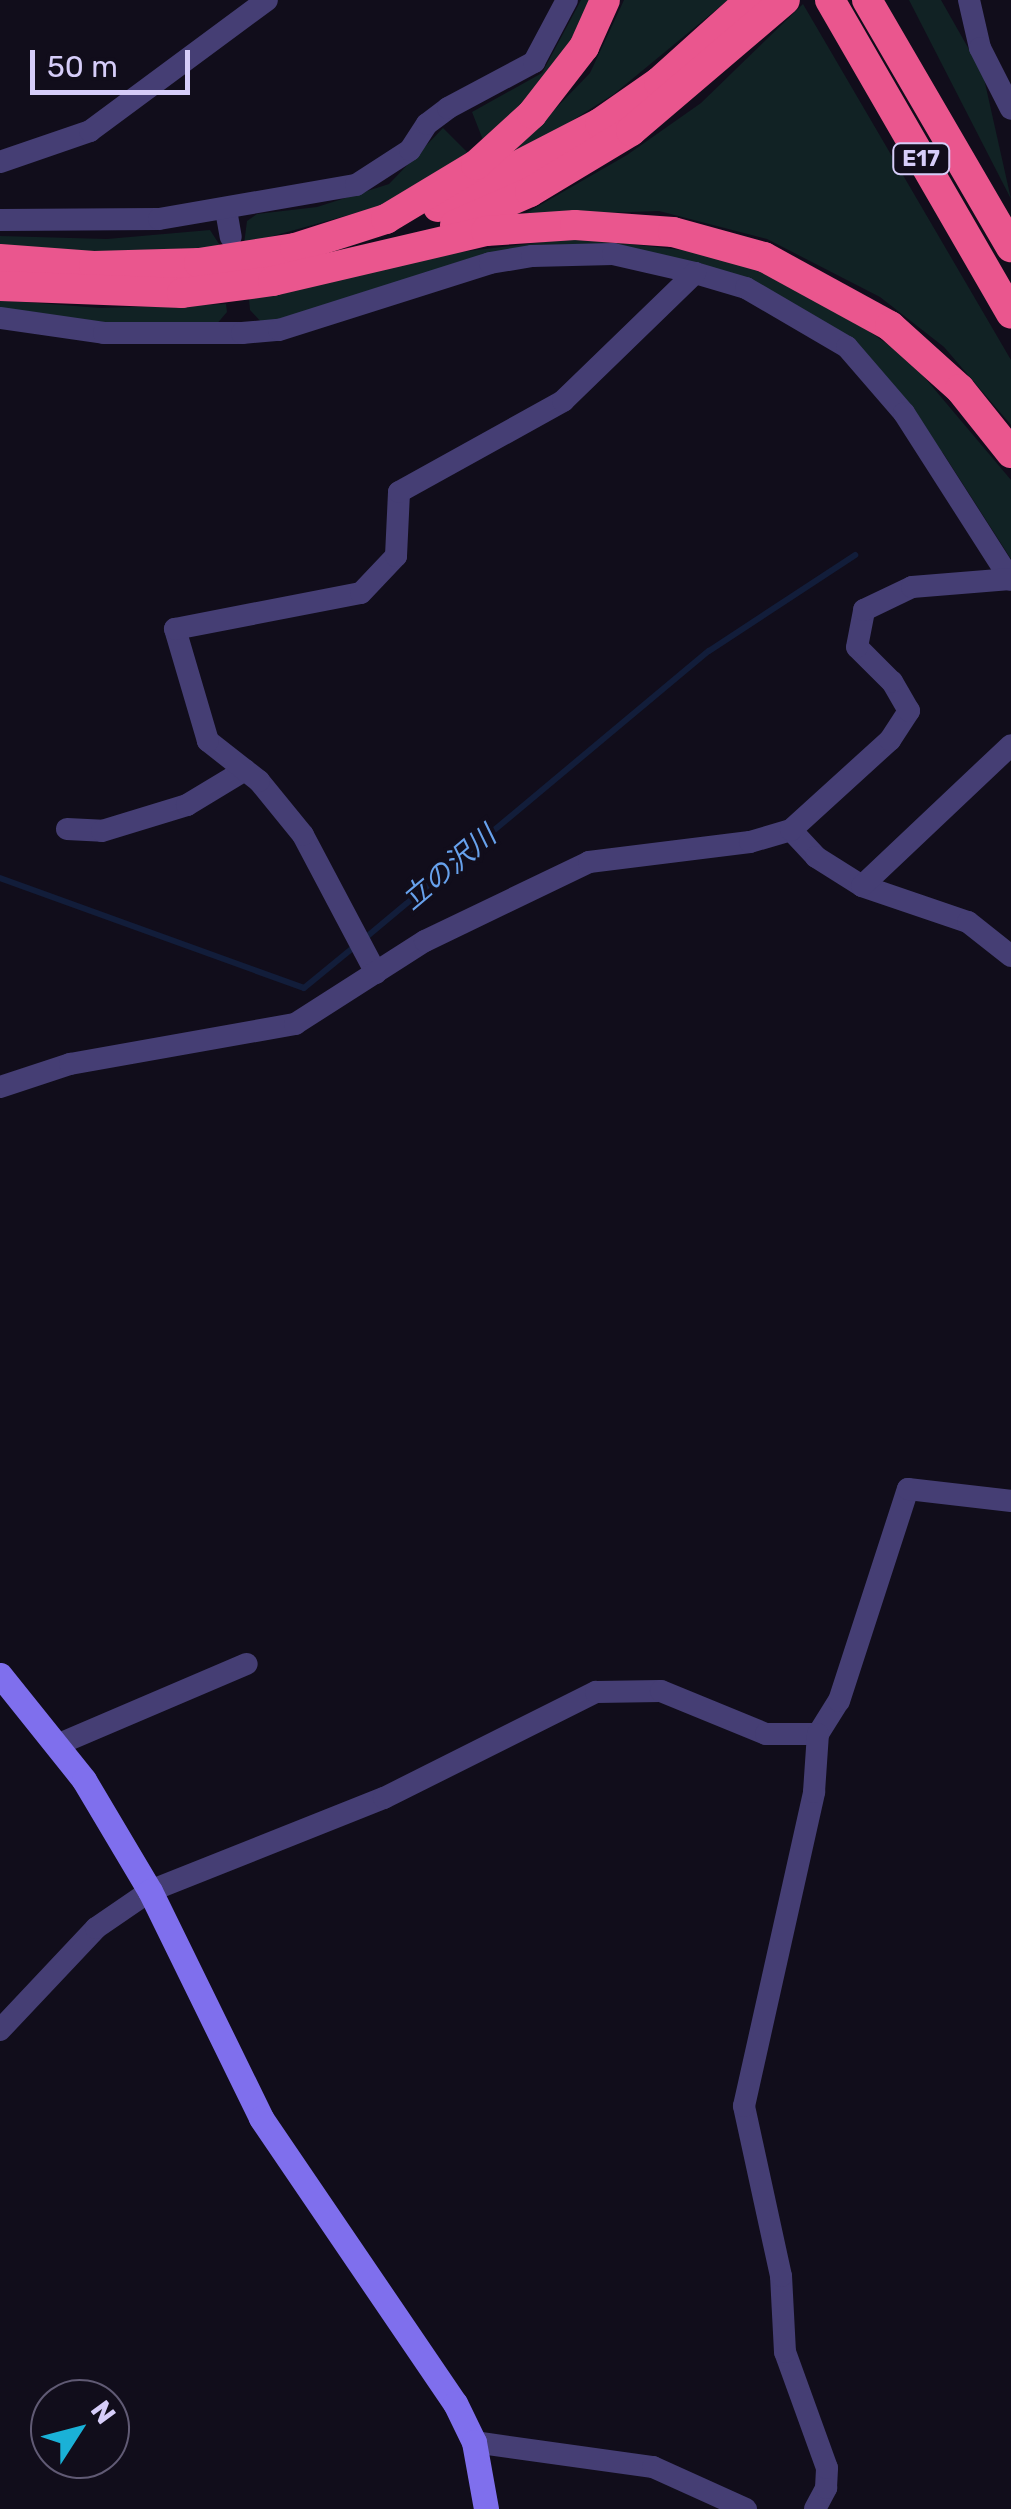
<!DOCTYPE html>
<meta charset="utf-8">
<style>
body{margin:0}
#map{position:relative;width:1011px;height:2509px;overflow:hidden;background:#110d1b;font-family:Rubik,"Noto Sans JP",sans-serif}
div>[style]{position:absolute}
.green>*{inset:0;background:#112224}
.stream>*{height:6px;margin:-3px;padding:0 3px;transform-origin:3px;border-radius:3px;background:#121d3a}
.street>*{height:22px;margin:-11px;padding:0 11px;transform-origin:11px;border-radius:11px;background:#453e74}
.secondary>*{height:25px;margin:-12.5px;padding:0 12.5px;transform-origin:12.5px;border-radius:12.5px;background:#7f6fed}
.highway>*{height:30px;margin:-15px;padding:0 15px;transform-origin:15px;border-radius:15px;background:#ea568e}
span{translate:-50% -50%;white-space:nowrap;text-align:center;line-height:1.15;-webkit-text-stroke:8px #110d1b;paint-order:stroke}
.shield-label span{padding:2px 8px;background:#110d1b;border:2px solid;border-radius:8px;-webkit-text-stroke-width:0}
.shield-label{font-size:22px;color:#d6cdf9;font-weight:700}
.water-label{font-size:28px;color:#67a1ec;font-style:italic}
.north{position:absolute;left:30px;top:2379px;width:100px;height:100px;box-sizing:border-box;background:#110d1b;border:2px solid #605a74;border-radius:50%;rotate:54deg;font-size:28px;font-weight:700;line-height:40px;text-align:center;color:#d6cdf9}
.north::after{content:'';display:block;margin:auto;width:35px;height:45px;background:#1ab1d7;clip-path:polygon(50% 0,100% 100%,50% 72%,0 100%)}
.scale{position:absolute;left:30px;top:50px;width:160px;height:45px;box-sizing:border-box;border:5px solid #d6cdf9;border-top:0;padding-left:12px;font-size:30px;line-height:35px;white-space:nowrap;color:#d6cdf9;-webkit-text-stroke:8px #110d1b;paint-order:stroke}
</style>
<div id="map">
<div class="green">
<i style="clip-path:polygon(581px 0,589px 0,573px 39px,512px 116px,483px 140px,472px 112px,542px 73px)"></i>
<i style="clip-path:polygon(624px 0,728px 0,614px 94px,499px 167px,590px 73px)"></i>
<i style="clip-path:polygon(909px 0,941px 0,983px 74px,1011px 199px)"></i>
<i style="clip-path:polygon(803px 4px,1011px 360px,1011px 425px,944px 347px,880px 297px,767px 239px,659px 211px,521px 216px,627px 155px,701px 103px)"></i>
<i style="clip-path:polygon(443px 128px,468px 153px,381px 206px,244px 244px,247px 221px,257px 214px,317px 207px,389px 184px)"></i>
<i style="clip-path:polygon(210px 230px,221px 247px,93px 252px,0 245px,0 236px,107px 239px)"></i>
<i style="clip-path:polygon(577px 238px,699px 252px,776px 276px,815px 294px,909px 359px,1011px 480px,1011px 559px,943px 453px,806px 314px,581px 246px,280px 323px,262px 323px,250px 310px,249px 299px,460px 252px)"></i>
<i style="clip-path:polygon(0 300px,100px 308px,226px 304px,227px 312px,215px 326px,109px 323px,0 308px)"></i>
</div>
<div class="stream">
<i style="left:0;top:878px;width:323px;rotate:19.9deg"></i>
<i style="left:304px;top:988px;width:65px;rotate:-39.4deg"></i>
<i style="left:364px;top:939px;width:449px;rotate:-39.9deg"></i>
<i style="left:709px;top:651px;width:175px;rotate:-33.3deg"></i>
</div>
<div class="street">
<i style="left:969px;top:0;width:49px;rotate:77.1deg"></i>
<i style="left:980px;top:48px;width:68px;rotate:63.1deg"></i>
<i style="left:0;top:162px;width:95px;rotate:-19deg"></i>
<i style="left:90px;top:131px;width:220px;rotate:-36.5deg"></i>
<i style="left:226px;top:210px;width:27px;rotate:80deg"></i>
<i style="left:0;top:220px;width:159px;rotate:-0.4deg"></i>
<i style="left:159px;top:219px;width:200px;rotate:-9.8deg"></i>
<i style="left:356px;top:185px;width:64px;rotate:-32.9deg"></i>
<i style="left:410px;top:150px;width:31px;rotate:-57deg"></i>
<i style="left:427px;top:124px;width:26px;rotate:-37deg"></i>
<i style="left:448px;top:108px;width:98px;rotate:-28.1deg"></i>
<i style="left:534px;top:62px;width:70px;rotate:-62deg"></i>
<i style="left:0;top:318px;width:105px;rotate:8.2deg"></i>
<i style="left:104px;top:333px;width:138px"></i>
<i style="left:242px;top:333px;width:37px;rotate:-5deg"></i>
<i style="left:279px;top:330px;width:221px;rotate:-17.6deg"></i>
<i style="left:490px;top:263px;width:43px;rotate:-9.5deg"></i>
<i style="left:532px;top:256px;width:81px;rotate:-1.4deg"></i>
<i style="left:613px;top:254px;width:84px;rotate:13deg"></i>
<i style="left:695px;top:273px;width:53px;rotate:16.4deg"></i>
<i style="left:746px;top:288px;width:117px;rotate:30.3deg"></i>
<i style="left:847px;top:347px;width:87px;rotate:49.2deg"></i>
<i style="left:904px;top:413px;width:198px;rotate:57.4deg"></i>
<i style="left:67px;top:829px;width:35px;rotate:3deg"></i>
<i style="left:102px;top:831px;width:89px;rotate:-17deg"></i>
<i style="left:187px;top:805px;width:68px;rotate:-31.1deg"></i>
<i style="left:791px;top:830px;width:37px;rotate:47deg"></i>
<i style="left:816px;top:857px;width:54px;rotate:32.2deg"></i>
<i style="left:862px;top:886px;width:112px;rotate:18.8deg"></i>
<i style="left:968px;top:922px;width:55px;rotate:38.3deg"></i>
<i style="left:862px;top:886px;width:205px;rotate:-43.4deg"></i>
<i style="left:376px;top:973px;width:156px;rotate:-117.9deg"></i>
<i style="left:303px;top:835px;width:70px;rotate:-129.2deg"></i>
<i style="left:259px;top:781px;width:65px;rotate:-141.9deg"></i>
<i style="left:208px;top:741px;width:117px;rotate:-106.4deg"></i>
<i style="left:175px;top:629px;width:189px;rotate:-11deg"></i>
<i style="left:361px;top:593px;width:51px;rotate:-46.6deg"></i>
<i style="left:396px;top:556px;width:64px;rotate:-87.3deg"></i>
<i style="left:399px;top:492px;width:188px;rotate:-29deg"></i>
<i style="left:563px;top:401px;width:184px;rotate:-44.1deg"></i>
<i style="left:0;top:1087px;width:74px;rotate:-18.2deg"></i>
<i style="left:70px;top:1064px;width:229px;rotate:-10.1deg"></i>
<i style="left:295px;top:1024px;width:154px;rotate:-32.6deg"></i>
<i style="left:425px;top:941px;width:182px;rotate:-25.7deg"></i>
<i style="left:589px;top:862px;width:162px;rotate:-7.1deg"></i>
<i style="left:750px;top:842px;width:43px;rotate:-16.3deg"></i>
<i style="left:791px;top:830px;width:134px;rotate:-42.3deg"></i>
<i style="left:890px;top:740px;width:35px;rotate:-57deg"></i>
<i style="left:909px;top:711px;width:34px;rotate:-120deg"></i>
<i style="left:892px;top:682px;width:49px;rotate:-135deg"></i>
<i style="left:857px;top:647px;width:38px;rotate:-79deg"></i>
<i style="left:864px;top:610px;width:53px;rotate:-25.6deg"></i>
<i style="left:912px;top:587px;width:99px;rotate:-4.6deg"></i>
<i style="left:59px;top:1744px;width:204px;rotate:-23.1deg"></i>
<i style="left:0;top:2030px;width:140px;rotate:-46.7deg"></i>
<i style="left:96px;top:1928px;width:65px;rotate:-34.4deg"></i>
<i style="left:150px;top:1891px;width:252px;rotate:-21.7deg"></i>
<i style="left:384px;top:1798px;width:237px;rotate:-26.6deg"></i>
<i style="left:596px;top:1692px;width:65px;rotate:-0.9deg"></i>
<i style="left:661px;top:1691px;width:113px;rotate:22.3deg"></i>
<i style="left:766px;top:1734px;width:52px"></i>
<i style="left:818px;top:1734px;width:39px;rotate:-58deg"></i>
<i style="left:839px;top:1701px;width:223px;rotate:-72deg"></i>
<i style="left:908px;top:1489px;width:104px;rotate:6.6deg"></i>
<i style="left:474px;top:2442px;width:181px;rotate:8deg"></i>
<i style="left:653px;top:2467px;width:102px;rotate:24.3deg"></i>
<i style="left:815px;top:2509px;width:24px;rotate:-62deg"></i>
<i style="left:826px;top:2488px;width:20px;rotate:-87deg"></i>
<i style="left:827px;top:2468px;width:123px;rotate:-109.9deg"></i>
<i style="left:785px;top:2352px;width:76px;rotate:-93deg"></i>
<i style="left:781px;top:2276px;width:174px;rotate:-102.3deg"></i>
<i style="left:744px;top:2106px;width:322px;rotate:-77.4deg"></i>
<i style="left:814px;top:1792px;width:58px;rotate:-86.1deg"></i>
</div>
<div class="secondary">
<i style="left:0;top:1675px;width:134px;rotate:51.3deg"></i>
<i style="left:84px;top:1780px;width:129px;rotate:59.3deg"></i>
<i style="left:150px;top:1891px;width:253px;rotate:63.9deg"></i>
<i style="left:261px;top:2118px;width:345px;rotate:55.8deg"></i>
<i style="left:455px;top:2403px;width:43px;rotate:64deg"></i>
<i style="left:474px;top:2442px;width:68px;rotate:79.8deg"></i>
</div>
<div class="highway">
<i style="left:830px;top:0;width:362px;rotate:60deg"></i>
<i style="left:867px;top:0;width:286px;rotate:59.8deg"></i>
<i style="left:438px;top:207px;width:182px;rotate:-27.4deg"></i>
<i style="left:600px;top:123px;width:72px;rotate:-34.8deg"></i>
<i style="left:659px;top:82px;width:122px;rotate:-42deg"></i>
<i style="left:455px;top:225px;width:82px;rotate:-23.7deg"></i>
<i style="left:530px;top:192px;width:118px;rotate:-31.1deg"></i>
<i style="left:631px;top:131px;width:202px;rotate:-40.4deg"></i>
<i style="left:0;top:259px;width:94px;rotate:4.3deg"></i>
<i style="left:94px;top:266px;width:105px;rotate:-1.6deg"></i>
<i style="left:199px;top:263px;width:97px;rotate:-8.9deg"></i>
<i style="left:295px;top:248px;width:96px;rotate:-17.7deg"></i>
<i style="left:386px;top:219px;width:105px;rotate:-31deg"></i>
<i style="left:476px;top:165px;width:76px;rotate:-42.3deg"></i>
<i style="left:532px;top:114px;width:85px;rotate:-52.2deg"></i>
<i style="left:584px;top:47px;width:51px;rotate:-65.9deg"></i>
<i style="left:0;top:286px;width:182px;rotate:2.2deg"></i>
<i style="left:182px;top:293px;width:92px;rotate:-7.5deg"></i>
<i style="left:273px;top:281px;width:219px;rotate:-13.2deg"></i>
<i style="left:486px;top:231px;width:89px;rotate:-3.9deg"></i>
<i style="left:575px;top:225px;width:98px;rotate:4.1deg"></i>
<i style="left:673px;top:232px;width:94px;rotate:15.4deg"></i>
<i style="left:764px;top:257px;width:144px;rotate:28.7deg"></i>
<i style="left:890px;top:326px;width:94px;rotate:42deg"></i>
<i style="left:960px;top:389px;width:82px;rotate:51.4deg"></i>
</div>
<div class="shield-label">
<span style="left:921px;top:159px">E17</span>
</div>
<div class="water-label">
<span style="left:449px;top:868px;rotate:-40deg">立の沢川</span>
</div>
<div class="north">N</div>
<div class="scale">50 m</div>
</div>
